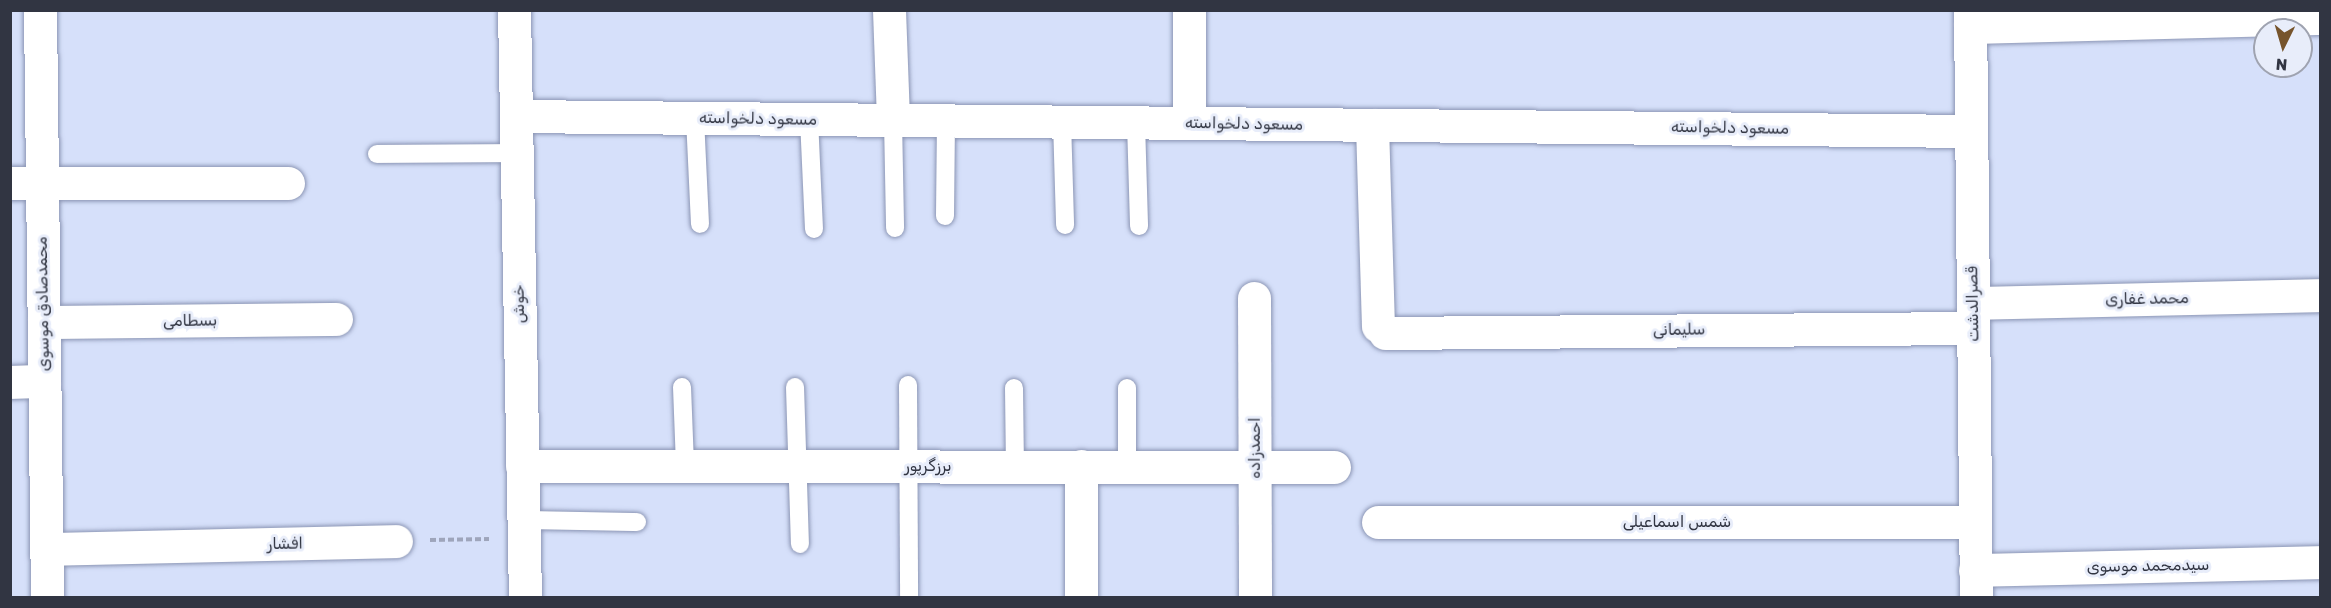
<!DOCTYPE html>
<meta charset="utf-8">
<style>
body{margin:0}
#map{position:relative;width:2331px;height:608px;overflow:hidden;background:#d6e0fa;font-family:Rubik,"Noto Sans Arabic",sans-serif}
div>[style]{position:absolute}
.path>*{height:4px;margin-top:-2px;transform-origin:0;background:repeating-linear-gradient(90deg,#9ea5bb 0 6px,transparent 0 9px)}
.roads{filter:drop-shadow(0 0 2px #8b95b4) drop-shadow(0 0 2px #8b95b4)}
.service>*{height:18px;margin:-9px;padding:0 9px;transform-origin:9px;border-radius:9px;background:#fff}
.minor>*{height:33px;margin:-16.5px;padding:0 16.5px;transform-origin:16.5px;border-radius:16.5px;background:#fff}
.tertiary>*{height:33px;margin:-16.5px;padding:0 16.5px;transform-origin:16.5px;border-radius:16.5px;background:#fff}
.secondary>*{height:33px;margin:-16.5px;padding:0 16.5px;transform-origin:16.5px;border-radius:16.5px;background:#fff}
span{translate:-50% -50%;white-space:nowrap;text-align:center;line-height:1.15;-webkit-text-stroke:6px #e8edfa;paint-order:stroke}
.street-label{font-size:16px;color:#313542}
.frame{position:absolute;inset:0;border:12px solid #313542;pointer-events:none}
.north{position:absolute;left:2253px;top:18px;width:60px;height:60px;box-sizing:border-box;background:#e8edfa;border:2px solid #9fa3b0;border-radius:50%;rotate:185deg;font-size:16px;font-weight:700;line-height:24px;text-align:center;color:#313542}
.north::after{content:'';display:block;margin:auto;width:21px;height:27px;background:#76542c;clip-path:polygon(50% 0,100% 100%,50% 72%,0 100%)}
</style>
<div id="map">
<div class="path">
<i style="left:430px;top:540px;width:59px;rotate:-1deg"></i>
</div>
<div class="roads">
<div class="service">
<i style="left:695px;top:118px;width:106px;rotate:87.3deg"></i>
<i style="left:809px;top:119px;width:110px;rotate:87.4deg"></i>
<i style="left:893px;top:120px;width:108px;rotate:88.9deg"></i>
<i style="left:1062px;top:121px;width:104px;rotate:88.3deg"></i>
<i style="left:1136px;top:123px;width:103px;rotate:88.3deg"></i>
<i style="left:377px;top:154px;width:139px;rotate:-0.4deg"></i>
<i style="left:945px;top:216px;width:96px;rotate:-89.4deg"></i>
<i style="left:908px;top:385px;width:213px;rotate:89.7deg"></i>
<i style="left:682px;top:387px;width:79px;rotate:87.8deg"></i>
<i style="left:795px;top:387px;width:157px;rotate:88.2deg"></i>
<i style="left:1014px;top:388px;width:78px;rotate:89.3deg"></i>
<i style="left:1127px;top:388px;width:79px;rotate:90deg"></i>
<i style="left:523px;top:520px;width:114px;rotate:1deg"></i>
</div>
<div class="minor">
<i style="left:40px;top:10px;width:588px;rotate:89.32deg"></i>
<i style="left:889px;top:10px;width:110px;rotate:87.9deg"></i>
<i style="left:1970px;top:27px;width:350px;rotate:-1.5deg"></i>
<i style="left:516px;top:116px;width:1455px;rotate:0.59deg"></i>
<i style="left:1189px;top:123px;width:113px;rotate:-90deg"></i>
<i style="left:1372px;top:125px;width:201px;rotate:88.3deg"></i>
<i style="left:10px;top:183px;width:278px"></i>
<i style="left:1254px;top:298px;width:300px;rotate:89.8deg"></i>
<i style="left:1973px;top:303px;width:347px;rotate:-1.3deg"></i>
<i style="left:44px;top:322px;width:292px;rotate:-0.6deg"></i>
<i style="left:1385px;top:333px;width:588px;rotate:-0.49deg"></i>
<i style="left:10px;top:382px;width:34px;rotate:-2deg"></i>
<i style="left:522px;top:466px;width:812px;rotate:0.07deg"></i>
<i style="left:1378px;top:522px;width:597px"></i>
<i style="left:47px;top:549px;width:349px;rotate:-1.3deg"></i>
<i style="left:1975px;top:570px;width:345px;rotate:-1.3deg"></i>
<i style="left:1081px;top:598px;width:132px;rotate:-90deg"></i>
</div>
<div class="tertiary">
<i style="left:1970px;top:10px;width:588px;rotate:89.42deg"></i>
</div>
<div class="secondary">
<i style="left:514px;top:10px;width:588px;rotate:88.93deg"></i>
</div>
</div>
<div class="street-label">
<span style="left:758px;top:119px;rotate:1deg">مسعود دلخواسته</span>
<span style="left:1244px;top:124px;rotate:1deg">مسعود دلخواسته</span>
<span style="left:1730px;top:128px;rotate:1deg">مسعود دلخواسته</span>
<span style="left:2147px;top:299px;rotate:-1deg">محمد غفاری</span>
<span style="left:43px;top:304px;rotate:-91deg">محمدصادق موسوی</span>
<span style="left:519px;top:304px;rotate:-91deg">خوش</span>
<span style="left:1973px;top:304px;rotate:-91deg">قصرالدشت</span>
<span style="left:190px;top:321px;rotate:-1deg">بسطامی</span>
<span style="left:1679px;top:330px;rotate:-1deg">سلیمانی</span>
<span style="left:1255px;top:448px;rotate:-90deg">احمدزاده</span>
<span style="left:928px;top:466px">برزگرپور</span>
<span style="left:1677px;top:522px">شمس اسماعیلی</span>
<span style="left:285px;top:544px;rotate:-1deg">افشار</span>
<span style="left:2148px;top:566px;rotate:-1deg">سیدمحمد موسوی</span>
</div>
<div class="frame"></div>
<div class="north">N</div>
</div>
